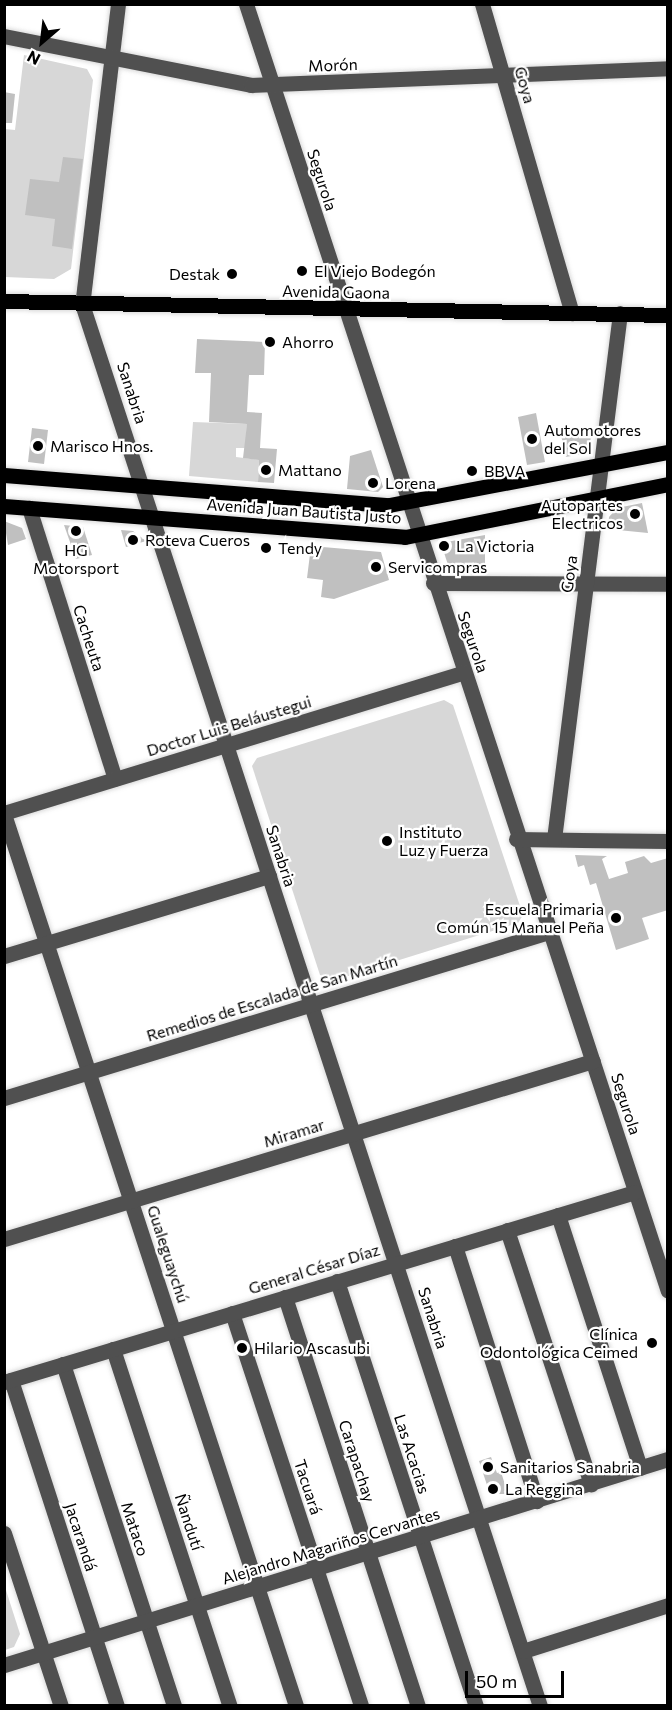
<!DOCTYPE html>
<meta charset="utf-8">
<style>
body{margin:0}
#map{position:relative;width:672px;height:1710px;overflow:hidden;background:#fff;font-family:Commissioner,sans-serif}
div>[style]{position:absolute}
.green>*{inset:0;background:#d7d7d7}
.building>*{inset:0;background:#c0c0c0}
.roads{filter:drop-shadow(0 0 2px #dbdbdb) drop-shadow(0 0 2px #dbdbdb)}
.minor>*{height:15px;margin:-7.5px;padding:0 7.5px;transform-origin:7.5px;border-radius:7.5px;background:#505050}
.major>*{height:15px;margin:-7.5px;padding:0 7.5px;transform-origin:7.5px;border-radius:7.5px;background:#000}
.dots>*{width:16px;height:16px;translate:-50% -50%;box-sizing:border-box;border:3px solid #fff;border-radius:50%}
span{translate:-50% -50%;white-space:nowrap;text-align:center;line-height:1.15;-webkit-text-stroke:4.5px #fff;paint-order:stroke}
.street-label{font-size:16px;color:#000}
.poi-label{font-size:16px;color:#000}
.left{translate:0 -50%;text-align:left}
.right{translate:-100% -50%;text-align:right}
.frame{position:absolute;inset:0;border:6px solid #000;pointer-events:none}
.north{position:absolute;left:12px;top:12px;width:60px;height:60px;-webkit-text-stroke:4px #fff;paint-order:stroke;rotate:208deg;font-size:16px;font-weight:700;line-height:24px;text-align:center;color:#000}
.north::after{content:'';display:block;margin:auto;width:21px;height:27px;background:#000;clip-path:polygon(50% 0,100% 100%,50% 72%,0 100%)}
.scale{position:absolute;left:465px;top:1671px;width:99px;height:27px;box-sizing:border-box;border:3px solid #000;border-top:0;padding-left:8px;font-size:18px;line-height:21px;white-space:nowrap;color:#000;-webkit-text-stroke:4px #fff;paint-order:stroke}
</style>
<div id="map">
<div class="green">
<i style="clip-path:polygon(24px 55px,87px 69px,93px 80px,71px 269px,54px 279px,5px 277px,5px 129px,15px 130px)"></i>
<i style="clip-path:polygon(193px 422px,247px 424px,246px 448px,236px 448px,236px 457px,259px 460px,258px 482px,189px 476px)"></i>
<i style="clip-path:polygon(444px 700px,453px 705px,523px 915px,518px 923px,332px 981px,320px 975px,252px 766px,257px 758px)"></i>
<i style="clip-path:polygon(4px 1584px,20px 1634px,14px 1647px,5px 1650px)"></i>
</div>
<div class="building">
<i style="clip-path:polygon(4px 92px,15px 94px,12px 123px,4px 123px)"></i>
<i style="clip-path:polygon(63px 157px,83px 159px,72px 249px,52px 246px,55px 219px,25px 215px,30px 179px,59px 182px)"></i>
<i style="clip-path:polygon(197px 339px,265px 342px,264px 375px,249px 375px,247px 412px,262px 413px,260px 448px,277px 449px,274px 483px,258px 482px,259px 460px,243px 458px,247px 424px,209px 422px,211px 373px,195px 373px)"></i>
<i style="clip-path:polygon(536px 413px,545px 462px,527px 465px,518px 417px)"></i>
<i style="clip-path:polygon(32px 428px,48px 430px,44px 464px,28px 462px)"></i>
<i style="clip-path:polygon(560px 431px,591px 435px,590px 445px,582px 454px,566px 457px)"></i>
<i style="clip-path:polygon(371px 450px,383px 487px,378px 492px,347px 489px,350px 456px)"></i>
<i style="clip-path:polygon(642px 503px,648px 533px,608px 529px,609px 517px,617px 508px)"></i>
<i style="clip-path:polygon(4px 521px,22px 528px,26px 539px,8px 545px)"></i>
<i style="clip-path:polygon(64px 525px,83px 527px,92px 555px,76px 559px)"></i>
<i style="clip-path:polygon(121px 530px,133px 531px,146px 541px,126px 547px)"></i>
<i style="clip-path:polygon(485px 535px,485px 566px,448px 565px,441px 543px)"></i>
<i style="clip-path:polygon(311px 546px,381px 552px,389px 580px,334px 599px,321px 597px,323px 580px,307px 578px)"></i>
<i style="clip-path:polygon(575px 855px,607px 856px,602px 859px,609px 879px,628px 873px,625px 862px,644px 856px,651px 863px,668px 858px,668px 910px,642px 918px,649px 939px,616px 950px,596px 883px,590px 885px,584px 865px,578px 867px)"></i>
<i style="clip-path:polygon(491px 1457px,497px 1473px,501px 1472px,508px 1494px,490px 1494px,479px 1461px)"></i>
</div>
<div class="roads">
<div class="minor">
<i style="left:118px;top:4px;width:302px;rotate:96.8deg"></i>
<i style="left:82px;top:304px;width:1475px;rotate:71.91deg"></i>
<i style="left:246px;top:4px;width:1354px;rotate:71.85deg"></i>
<i style="left:482px;top:4px;width:322px;rotate:73.8deg"></i>
<i style="left:4px;top:36px;width:252px;rotate:11.2deg"></i>
<i style="left:251px;top:85px;width:417px;rotate:-2.3deg"></i>
<i style="left:29px;top:508px;width:284px;rotate:72.4deg"></i>
<i style="left:433px;top:583px;width:235px;rotate:0.2deg"></i>
<i style="left:4px;top:813px;width:481px;rotate:-17deg"></i>
<i style="left:4px;top:814px;width:939px;rotate:71.87deg"></i>
<i style="left:516px;top:839px;width:152px;rotate:0.8deg"></i>
<i style="left:554px;top:839px;width:530px;rotate:-82.85deg"></i>
<i style="left:4px;top:956px;width:277px;rotate:-16.8deg"></i>
<i style="left:4px;top:1098px;width:570px;rotate:-16.94deg"></i>
<i style="left:558px;top:1215px;width:266px;rotate:72deg"></i>
<i style="left:507px;top:1230px;width:268px;rotate:71.7deg"></i>
<i style="left:4px;top:1239px;width:615px;rotate:-16.82deg"></i>
<i style="left:455px;top:1246px;width:268px;rotate:72.2deg"></i>
<i style="left:337px;top:1281px;width:447px;rotate:71.9deg"></i>
<i style="left:285px;top:1297px;width:430px;rotate:72deg"></i>
<i style="left:232px;top:1313px;width:414px;rotate:71.8deg"></i>
<i style="left:113px;top:1349px;width:376px;rotate:71.9deg"></i>
<i style="left:63px;top:1364px;width:360px;rotate:72deg"></i>
<i style="left:11px;top:1380px;width:343px;rotate:72deg"></i>
<i style="left:4px;top:1382px;width:659px;rotate:-16.76deg"></i>
<i style="left:4px;top:1533px;width:182px;rotate:71.8deg"></i>
<i style="left:523px;top:1651px;width:152px;rotate:-17.6deg"></i>
<i style="left:4px;top:1665px;width:695px;rotate:-17.24deg"></i>
</div>
<div class="major">
<i style="left:4px;top:301px;width:664px;rotate:1.21deg"></i>
<i style="left:4px;top:475px;width:386px;rotate:4.5deg"></i>
<i style="left:389px;top:505px;width:284px;rotate:-10.8deg"></i>
<i style="left:4px;top:506px;width:402px;rotate:4.4deg"></i>
<i style="left:405px;top:537px;width:268px;rotate:-11.4deg"></i>
</div>
</div>
<div class="dots">
<i style="left:302px;top:271px;background:#000"></i>
<i style="left:232px;top:274px;background:#000"></i>
<i style="left:270px;top:342px;background:#000"></i>
<i style="left:532px;top:439px;background:#000"></i>
<i style="left:38px;top:446px;background:#000"></i>
<i style="left:266px;top:470px;background:#000"></i>
<i style="left:472px;top:471px;background:#000"></i>
<i style="left:373px;top:483px;background:#000"></i>
<i style="left:635px;top:514px;background:#000"></i>
<i style="left:76px;top:531px;background:#000"></i>
<i style="left:133px;top:540px;background:#000"></i>
<i style="left:444px;top:546px;background:#000"></i>
<i style="left:266px;top:548px;background:#000"></i>
<i style="left:376px;top:567px;background:#000"></i>
<i style="left:387px;top:841px;background:#000"></i>
<i style="left:616px;top:918px;background:#000"></i>
<i style="left:652px;top:1343px;background:#000"></i>
<i style="left:242px;top:1348px;background:#000"></i>
<i style="left:488px;top:1467px;background:#000"></i>
<i style="left:493px;top:1489px;background:#000"></i>
</div>
<div class="street-label">
<span style="left:333px;top:65px;rotate:-2deg">Morón</span>
<span style="left:525px;top:85px;rotate:74deg">Goya</span>
<span style="left:322px;top:180px;rotate:72deg">Segurola</span>
<span style="left:336px;top:292px;rotate:1deg">Avenida Gaona</span>
<span style="left:132px;top:393px;rotate:72deg">Sanabria</span>
<span style="left:304px;top:511px;rotate:4deg">Avenida Juan Bautista Justo</span>
<span style="left:569px;top:574px;rotate:-82deg">Goya</span>
<span style="left:89px;top:638px;rotate:72deg">Cacheuta</span>
<span style="left:473px;top:642px;rotate:71deg">Segurola</span>
<span style="left:229px;top:726px;rotate:-17deg">Doctor Luis Beláustegui</span>
<span style="left:281px;top:856px;rotate:72deg">Sanabria</span>
<span style="left:272px;top:998px;rotate:-17deg">Remedios de Escalada de San Martín</span>
<span style="left:626px;top:1104px;rotate:72deg">Segurola</span>
<span style="left:294px;top:1133px;rotate:-17deg">Miramar</span>
<span style="left:168px;top:1254px;rotate:72deg">Gualeguaychú</span>
<span style="left:314px;top:1269px;rotate:-17deg">General César Díaz</span>
<span style="left:433px;top:1318px;rotate:72deg">Sanabria</span>
<span style="left:412px;top:1454px;rotate:72deg">Las Acacias</span>
<span style="left:357px;top:1461px;rotate:72deg">Carapachay</span>
<span style="left:308px;top:1487px;rotate:72deg">Tacuará</span>
<span style="left:189px;top:1522px;rotate:72deg">Ñandutí</span>
<span style="left:135px;top:1529px;rotate:72deg">Mataco</span>
<span style="left:81px;top:1537px;rotate:72deg">Jacarandá</span>
<span style="left:331px;top:1546px;rotate:-17deg">Alejandro Magariños Cervantes</span>
</div>
<div class="poi-label">
<span class="left" style="left:314px;top:271px">El Viejo Bodegón</span>
<span class="right" style="left:220px;top:274px">Destak</span>
<span class="left" style="left:282px;top:342px">Ahorro</span>
<span class="left" style="left:544px;top:439px">Automotores<br>del Sol</span>
<span class="left" style="left:50px;top:446px">Marisco Hnos.</span>
<span class="left" style="left:278px;top:470px">Mattano</span>
<span class="left" style="left:484px;top:471px">BBVA</span>
<span class="left" style="left:385px;top:483px">Lorena</span>
<span class="right" style="left:623px;top:514px">Autopartes<br>Electricos</span>
<span class="left" style="left:145px;top:540px">Roteva Cueros</span>
<span class="left" style="left:456px;top:546px">La Victoria</span>
<span class="left" style="left:278px;top:548px">Tendy</span>
<span style="left:76px;top:559px">HG<br>Motorsport</span>
<span class="left" style="left:388px;top:567px">Servicompras</span>
<span class="left" style="left:399px;top:841px">Instituto<br>Luz y Fuerza</span>
<span class="right" style="left:604px;top:918px">Escuela Primaria<br>Común 15 Manuel Peña</span>
<span class="right" style="left:638px;top:1343px">Clínica<br>Odontológica Ceimed</span>
<span class="left" style="left:254px;top:1348px">Hilario Ascasubi</span>
<span class="left" style="left:500px;top:1467px">Sanitarios Sanabria</span>
<span class="left" style="left:505px;top:1489px">La Reggina</span>
</div>
<div class="frame"></div>
<div class="north">N</div>
<div class="scale">50 m</div>
</div>
